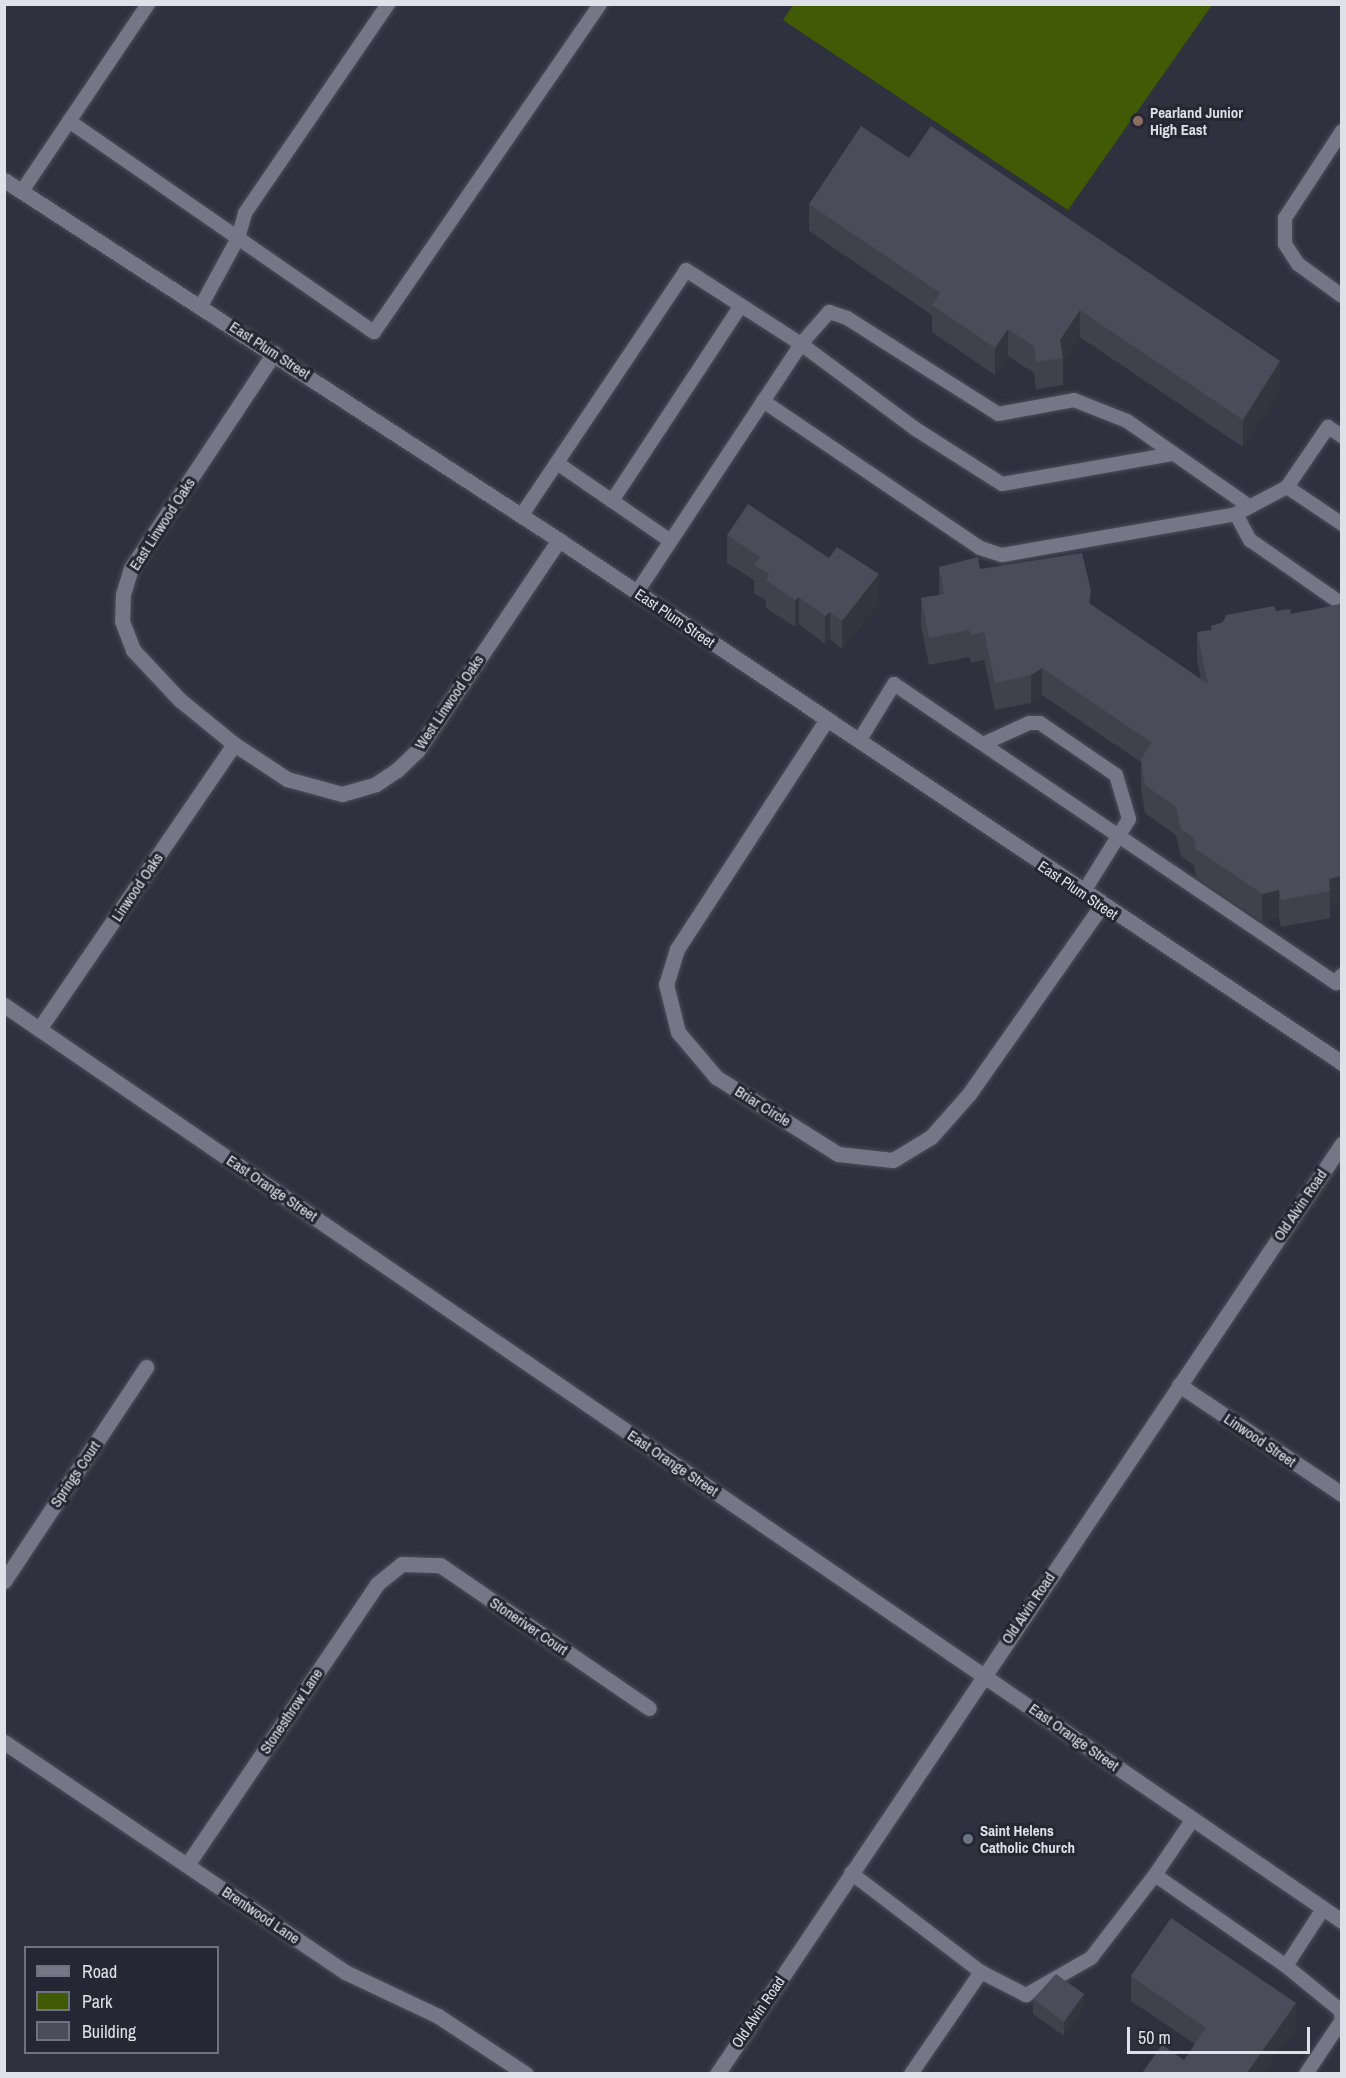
<!DOCTYPE html>
<style>
body{margin:0}
#map{position:relative;width:1346px;height:2078px;overflow:hidden;background:#30313f;font-family:"Archivo Narrow",sans-serif}
div>[style]{position:absolute}
.green>*{inset:0;background:#405b03}
.roads{filter:drop-shadow(0 0 2px #4c4d58) drop-shadow(0 0 2px #4c4d58)}
.service>*{height:14px;margin:-7px;padding:0 7px;transform-origin:7px;border-radius:7px;background:#757786}
.minor>*{height:15px;margin:-7.5px;padding:0 7.5px;transform-origin:7.5px;border-radius:7.5px;background:#757786}
.tertiary>*{height:15px;margin:-7.5px;padding:0 7.5px;transform-origin:7.5px;border-radius:7.5px;background:#757786}
.wall>*{inset:0;background:#40414d}
.shaded-wall>*{inset:0;background:#34353f}
.building>*{inset:0;background:#4b4c5a}
.dots>*{width:16px;height:16px;translate:-50% -50%;box-sizing:border-box;border:3px solid #262734;border-radius:50%}
span{translate:-50% -50%;white-space:nowrap;text-align:center;line-height:1.15;-webkit-text-stroke:6px #262734;paint-order:stroke}
.poi-label{font-size:15px;color:#dfe0e8;font-weight:700}
.left{translate:0 -50%;text-align:left}
.street-label{font-size:15px;color:#dfe0e8}
.frame{position:absolute;inset:0;border:6px solid #dfe0e8;pointer-events:none}
.legend{position:absolute;left:24px;top:1946px;width:195px;height:108px;box-sizing:border-box;background:#262734;border:2px solid #70717c;margin:0;padding:8px 10px;list-style:none;font-size:18px;color:#dfe0e8}
.legend li{display:flex;align-items:center;gap:12px;height:30px}
.legend b{width:30px;border:2px solid #70717c}
.scale{position:absolute;left:1127px;top:2027px;width:183px;height:27px;box-sizing:border-box;border:3px solid #dfe0e8;border-top:0;padding-left:8px;font-size:18px;line-height:21px;white-space:nowrap;color:#dfe0e8;-webkit-text-stroke:4px #262734;paint-order:stroke}
</style>
<div id="map">
<div class="green">
<i style="clip-path:polygon(793px 5px,793px 4px,1212px 5px,1068px 210px,783px 20px)"></i>
</div>
<div class="roads">
<div class="service">
<i style="left:69px;top:121px;width:371px;rotate:34.7deg"></i>
<i style="left:374px;top:332px;width:398px;rotate:-55.4deg"></i>
<i style="left:1342px;top:131px;width:104px;rotate:123.2deg"></i>
<i style="left:1285px;top:218px;width:26px;rotate:90deg"></i>
<i style="left:1285px;top:244px;width:24px;rotate:57deg"></i>
<i style="left:1298px;top:264px;width:54px;rotate:36deg"></i>
<i style="left:22px;top:191px;width:225px;rotate:-56deg"></i>
<i style="left:201px;top:306px;width:77px;rotate:-61.4deg"></i>
<i style="left:238px;top:238px;width:26px;rotate:-74deg"></i>
<i style="left:245px;top:213px;width:253px;rotate:-55.6deg"></i>
<i style="left:763px;top:401px;width:262px;rotate:34.1deg"></i>
<i style="left:980px;top:548px;width:23px;rotate:18deg"></i>
<i style="left:1002px;top:555px;width:238px;rotate:-9.9deg"></i>
<i style="left:1236px;top:514px;width:58px;rotate:-27.9deg"></i>
<i style="left:1287px;top:487px;width:73px;rotate:-55.7deg"></i>
<i style="left:1328px;top:427px;width:17px;rotate:33deg"></i>
<i style="left:557px;top:463px;width:136px;rotate:34.5deg"></i>
<i style="left:1287px;top:487px;width:66px;rotate:33.9deg"></i>
<i style="left:612px;top:501px;width:232px;rotate:-56.6deg"></i>
<i style="left:1236px;top:514px;width:30px;rotate:62deg"></i>
<i style="left:1250px;top:540px;width:112px;rotate:34.8deg"></i>
<i style="left:521px;top:516px;width:296px;rotate:-56.1deg"></i>
<i style="left:686px;top:270px;width:137px;rotate:32.8deg"></i>
<i style="left:801px;top:344px;width:141px;rotate:36.6deg"></i>
<i style="left:914px;top:428px;width:104px;rotate:32.5deg"></i>
<i style="left:1002px;top:484px;width:174px;rotate:-10deg"></i>
<i style="left:637px;top:592px;width:297px;rotate:-56.5deg"></i>
<i style="left:801px;top:344px;width:43px;rotate:-48.8deg"></i>
<i style="left:829px;top:312px;width:19px;rotate:18deg"></i>
<i style="left:847px;top:318px;width:179px;rotate:32.4deg"></i>
<i style="left:998px;top:414px;width:77px;rotate:-10.4deg"></i>
<i style="left:1074px;top:400px;width:57px;rotate:21.6deg"></i>
<i style="left:1127px;top:421px;width:149px;rotate:34.9deg"></i>
<i style="left:859px;top:741px;width:67px;rotate:-58.4deg"></i>
<i style="left:894px;top:684px;width:534px;rotate:34.08deg"></i>
<i style="left:1336px;top:983px;width:10px;rotate:-53deg"></i>
<i style="left:983px;top:744px;width:51px;rotate:-24.5deg"></i>
<i style="left:1029px;top:723px;width:11px"></i>
<i style="left:1040px;top:723px;width:92px;rotate:34.4deg"></i>
<i style="left:1116px;top:775px;width:46px;rotate:73.5deg"></i>
<i style="left:1129px;top:819px;width:87px;rotate:121.9deg"></i>
<i style="left:1193px;top:1819px;width:68px;rotate:124.2deg"></i>
<i style="left:1155px;top:1875px;width:160px;rotate:34.8deg"></i>
<i style="left:1286px;top:1966px;width:68px;rotate:-57deg"></i>
<i style="left:851px;top:1873px;width:163px;rotate:37.3deg"></i>
<i style="left:1286px;top:1966px;width:70px;rotate:39.2deg"></i>
<i style="left:1340px;top:2010px;width:8px;rotate:76deg"></i>
<i style="left:911px;top:2074px;width:124px;rotate:-55.5deg"></i>
<i style="left:981px;top:1972px;width:51px;rotate:27.1deg"></i>
<i style="left:1026px;top:1995px;width:75px;rotate:-29.6deg"></i>
<i style="left:1091px;top:1958px;width:105px;rotate:-52.4deg"></i>
<i style="left:1306px;top:2074px;width:65px;rotate:-56.3deg"></i>
</div>
<div class="minor">
<i style="left:274px;top:353px;width:258px;rotate:123.6deg"></i>
<i style="left:131px;top:568px;width:27px;rotate:107deg"></i>
<i style="left:123px;top:594px;width:27px;rotate:92deg"></i>
<i style="left:122px;top:621px;width:31px;rotate:69deg"></i>
<i style="left:133px;top:650px;width:69px;rotate:46.8deg"></i>
<i style="left:180px;top:700px;width:70px;rotate:39.2deg"></i>
<i style="left:234px;top:744px;width:64px;rotate:33.4deg"></i>
<i style="left:287px;top:779px;width:57px;rotate:15.3deg"></i>
<i style="left:342px;top:794px;width:35px;rotate:-16deg"></i>
<i style="left:376px;top:784px;width:25px;rotate:-34deg"></i>
<i style="left:397px;top:770px;width:28px;rotate:-44deg"></i>
<i style="left:417px;top:751px;width:254px;rotate:-56.1deg"></i>
<i style="left:827px;top:719px;width:275px;rotate:123.1deg"></i>
<i style="left:677px;top:949px;width:37px;rotate:107deg"></i>
<i style="left:666px;top:984px;width:49px;rotate:76deg"></i>
<i style="left:678px;top:1032px;width:59px;rotate:49.8deg"></i>
<i style="left:716px;top:1077px;width:144px;rotate:32.3deg"></i>
<i style="left:838px;top:1154px;width:55px;rotate:6.2deg"></i>
<i style="left:893px;top:1160px;width:44px;rotate:-31.2deg"></i>
<i style="left:931px;top:1137px;width:57px;rotate:-48.5deg"></i>
<i style="left:969px;top:1094px;width:230px;rotate:-54.9deg"></i>
<i style="left:39px;top:1029px;width:345px;rotate:-55.6deg"></i>
<i style="left:1179px;top:1385px;width:196px;rotate:33.8deg"></i>
<i style="left:4px;top:1581px;width:257px;rotate:-56.4deg"></i>
<i style="left:4px;top:1742px;width:411px;rotate:34deg"></i>
<i style="left:345px;top:1972px;width:103px;rotate:25.3deg"></i>
<i style="left:438px;top:2016px;width:105px;rotate:33.4deg"></i>
<i style="left:187px;top:1865px;width:339px;rotate:-55.9deg"></i>
<i style="left:377px;top:1584px;width:32px;rotate:-39deg"></i>
<i style="left:402px;top:1564px;width:38px;rotate:2deg"></i>
<i style="left:440px;top:1565px;width:253px;rotate:34.4deg"></i>
</div>
<div class="tertiary">
<i style="left:4px;top:180px;width:662px;rotate:32.97deg"></i>
<i style="left:559px;top:540px;width:942px;rotate:33.74deg"></i>
<i style="left:4px;top:1005px;width:1622px;rotate:34.4deg"></i>
<i style="left:717px;top:2074px;width:1121px;rotate:-56.1deg"></i>
</div>
</div>
<div class="wall">
<i style="clip-path:polygon(909px 158px,1280px 389px,1243px 447px,1080px 337px,1063px 362px,1063px 385px,1036px 389px,1034px 373px,1008px 356px,995px 375px,932px 332px,932px 315px,809px 231px,809px 204px)"></i>
<i style="clip-path:polygon(727px 535px,879px 602px,842px 649px,830px 639px,825px 644px,799px 624px,795px 627px,766px 608px,766px 600px,754px 593px,754px 580px,727px 563px)"></i>
<i style="clip-path:polygon(939px 567px,980px 569px,1091px 605px,1201px 679px,1197px 660px,1197px 632px,1211px 630px,1211px 626px,1276px 611px,1291px 614px,1341px 604px,1330px 918px,1281px 927px,1279px 917px,1262px 922px,1196px 877px,1194px 865px,1181px 856px,1176px 835px,1145px 813px,1141px 788px,1141px 762px,1042px 695px,1031px 703px,995px 710px,984px 660px,971px 663px,969px 657px,929px 665px,921px 626px,921px 598px,939px 595px)"></i>
<i style="clip-path:polygon(1131px 1976px,1296px 2028px,1184px 2060px,1195px 2044px,1131px 2001px)"></i>
<i style="clip-path:polygon(1033px 1999px,1084px 2008px,1064px 2036px,1033px 2014px)"></i>
</div>
<div class="shaded-wall">
<i style="clip-path:polygon(1080px 310px,1080px 337px,1063px 362px,1060px 340px)"></i>
<i style="clip-path:polygon(1008px 329px,1008px 356px,995px 375px,995px 348px)"></i>
<i style="clip-path:polygon(1280px 361px,1280px 389px,1243px 447px,1243px 420px)"></i>
<i style="clip-path:polygon(879px 574px,879px 602px,842px 649px,842px 621px)"></i>
<i style="clip-path:polygon(1091px 591px,1091px 619px,1089px 603px)"></i>
<i style="clip-path:polygon(799px 597px,799px 624px,795px 627px,795px 600px)"></i>
<i style="clip-path:polygon(830px 612px,830px 639px,825px 644px,825px 616px)"></i>
<i style="clip-path:polygon(1042px 668px,1042px 695px,1031px 703px,1031px 675px)"></i>
<i style="clip-path:polygon(1341px 876px,1341px 904px,1330px 906px,1329px 879px)"></i>
<i style="clip-path:polygon(1279px 890px,1279px 917px,1262px 922px,1262px 894px)"></i>
<i style="clip-path:polygon(1084px 1994px,1084px 2008px,1064px 2036px,1064px 2022px)"></i>
<i style="clip-path:polygon(1296px 2003px,1296px 2028px,1264px 2073px,1247px 2073px)"></i>
</div>
<div class="building">
<i style="clip-path:polygon(861px 126px,909px 158px,931px 126px,1280px 361px,1243px 420px,1080px 310px,1060px 340px,1063px 358px,1036px 362px,1034px 346px,1008px 329px,995px 348px,932px 305px,940px 293px,809px 204px)"></i>
<i style="clip-path:polygon(748px 504px,829px 558px,837px 547px,879px 574px,842px 621px,830px 612px,825px 616px,799px 597px,795px 600px,766px 580px,769px 574px,754px 565px,760px 557px,727px 535px)"></i>
<i style="clip-path:polygon(1082px 553px,1091px 591px,1089px 603px,1208px 684px,1197px 632px,1212px 630px,1211px 626px,1223px 622px,1226px 615px,1274px 606px,1276px 611px,1290px 609px,1291px 614px,1341px 604px,1341px 876px,1329px 879px,1330px 891px,1281px 900px,1279px 890px,1262px 894px,1196px 849px,1194px 838px,1181px 829px,1176px 807px,1145px 785px,1141px 760px,1151px 742px,1042px 668px,1031px 675px,995px 683px,984px 632px,971px 635px,969px 630px,929px 638px,921px 598px,944px 594px,939px 567px,978px 557px,980px 569px)"></i>
<i style="clip-path:polygon(1171px 1918px,1296px 2003px,1247px 2073px,1142px 2073px,1162px 2045px,1184px 2060px,1206px 2028px,1131px 1976px)"></i>
<i style="clip-path:polygon(1056px 1974px,1084px 1994px,1064px 2022px,1033px 1999px)"></i>
</div>
<div class="dots">
<i style="left:1138px;top:121px;background:#8d6e63"></i>
<i style="left:968px;top:1839px;background:#6b7280"></i>
</div>
<div class="poi-label">
<span class="left" style="left:1150px;top:121px">Pearland Junior<br>High East</span>
<span class="left" style="left:980px;top:1839px">Saint Helens<br>Catholic Church</span>
</div>
<div class="street-label">
<span style="left:270px;top:350px;rotate:33deg">East Plum Street</span>
<span style="left:162px;top:524px;rotate:-57deg">East Linwood Oaks</span>
<span style="left:675px;top:618px;rotate:34deg">East Plum Street</span>
<span style="left:449px;top:702px;rotate:-56deg">West Linwood Oaks</span>
<span style="left:137px;top:887px;rotate:-56deg">Linwood Oaks</span>
<span style="left:1078px;top:890px;rotate:34deg">East Plum Street</span>
<span style="left:763px;top:1106px;rotate:32deg">Briar Circle</span>
<span style="left:272px;top:1188px;rotate:34deg">East Orange Street</span>
<span style="left:1300px;top:1205px;rotate:-56deg">Old Alvin Road</span>
<span style="left:1260px;top:1440px;rotate:34deg">Linwood Street</span>
<span style="left:673px;top:1463px;rotate:34deg">East Orange Street</span>
<span style="left:75px;top:1474px;rotate:-56deg">Springs Court</span>
<span style="left:1028px;top:1608px;rotate:-56deg">Old Alvin Road</span>
<span style="left:529px;top:1626px;rotate:34deg">Stoneriver Court</span>
<span style="left:291px;top:1711px;rotate:-56deg">Stonesthrow Lane</span>
<span style="left:1074px;top:1737px;rotate:35deg">East Orange Street</span>
<span style="left:261px;top:1915px;rotate:34deg">Brentwood Lane</span>
<span style="left:758px;top:2012px;rotate:-56deg">Old Alvin Road</span>
</div>
<div class="frame"></div>
<ul class="legend">
<li><b style="height:8px;background:#757786"></b>Road</li>
<li><b style="height:16px;background:#405b03"></b>Park</li>
<li><b style="height:16px;background:#4b4c5a"></b>Building</li>
</ul>
<div class="scale">50 m</div>
</div>
